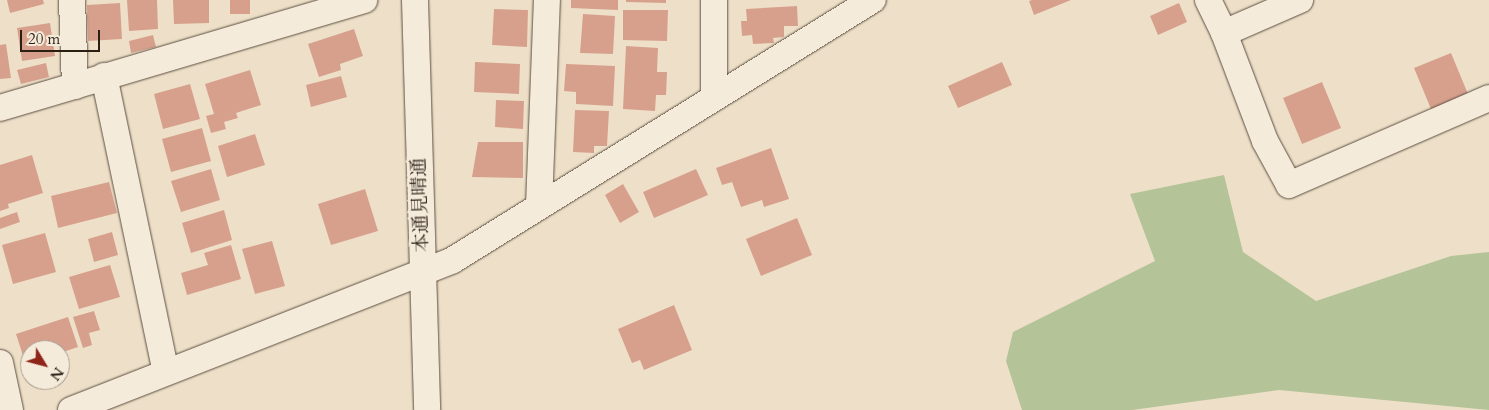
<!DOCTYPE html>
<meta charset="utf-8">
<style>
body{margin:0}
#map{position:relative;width:1489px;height:410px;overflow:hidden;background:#eee0c8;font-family:Cardo,"Noto Serif JP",serif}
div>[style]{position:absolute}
.green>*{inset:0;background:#b5c398}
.building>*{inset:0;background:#d7a08d}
.roads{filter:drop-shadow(0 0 1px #5c4e40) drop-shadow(0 0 1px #5c4e40)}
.minor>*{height:26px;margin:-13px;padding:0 13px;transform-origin:13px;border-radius:13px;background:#f4ebdb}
span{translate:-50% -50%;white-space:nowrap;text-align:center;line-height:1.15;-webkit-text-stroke:5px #f4ebdb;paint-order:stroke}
.street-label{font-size:19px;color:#2b1e13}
.north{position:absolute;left:20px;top:340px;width:50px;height:50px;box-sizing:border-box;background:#f4ebdb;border:1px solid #a4998b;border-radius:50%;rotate:127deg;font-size:14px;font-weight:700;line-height:20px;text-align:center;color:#2b1e13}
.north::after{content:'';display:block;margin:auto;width:18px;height:22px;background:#8f2418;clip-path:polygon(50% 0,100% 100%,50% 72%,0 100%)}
.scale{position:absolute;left:20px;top:30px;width:80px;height:22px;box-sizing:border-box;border:2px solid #2b1e13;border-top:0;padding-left:6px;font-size:15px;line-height:18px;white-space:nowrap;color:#2b1e13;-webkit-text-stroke:4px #f4ebdb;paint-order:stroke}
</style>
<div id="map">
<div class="green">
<i style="clip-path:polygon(1224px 175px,1243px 252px,1316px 301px,1451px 256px,1489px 252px,1489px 410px,1279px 390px,1132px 410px,1022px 410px,1006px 361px,1013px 332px,1155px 261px,1130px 194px)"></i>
</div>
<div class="building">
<i style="clip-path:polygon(7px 0,43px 0,44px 4px,10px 13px)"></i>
<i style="clip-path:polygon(127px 0,157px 0,158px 29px,129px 31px)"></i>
<i style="clip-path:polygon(173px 0,209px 0,209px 23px,174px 24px)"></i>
<i style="clip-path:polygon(230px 0,250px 0,250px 14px,230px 14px)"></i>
<i style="clip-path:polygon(571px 0,618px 0,618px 10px,571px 8px)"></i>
<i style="clip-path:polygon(626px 0,666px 0,666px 3px,626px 2px)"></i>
<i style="clip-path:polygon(1032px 0,1071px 0,1034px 15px,1029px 1px)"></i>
<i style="clip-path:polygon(120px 3px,122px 39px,88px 41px,87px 5px)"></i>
<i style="clip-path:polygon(1179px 3px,1187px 22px,1158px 35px,1150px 16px)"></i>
<i style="clip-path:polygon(797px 6px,798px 26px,784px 26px,784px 37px,773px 38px,774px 43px,753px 44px,752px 35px,742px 36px,741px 21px,747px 21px,746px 9px)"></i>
<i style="clip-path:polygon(494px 9px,528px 10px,527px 47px,492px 45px)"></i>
<i style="clip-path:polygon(623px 10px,668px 10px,667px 41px,623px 40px)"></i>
<i style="clip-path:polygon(583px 14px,615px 16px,613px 54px,580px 53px)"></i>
<i style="clip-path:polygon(50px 23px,55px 56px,22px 61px,17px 28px)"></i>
<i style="clip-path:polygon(354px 29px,363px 56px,340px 64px,341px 70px,319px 77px,308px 44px)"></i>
<i style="clip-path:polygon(153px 35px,156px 47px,131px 53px,129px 41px)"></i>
<i style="clip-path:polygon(6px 44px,11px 78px,0 79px,0 45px)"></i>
<i style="clip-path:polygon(626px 46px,658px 48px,657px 72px,667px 72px,666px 95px,656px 95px,655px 111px,623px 109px)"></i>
<i style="clip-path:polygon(1451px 53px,1468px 94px,1431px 109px,1414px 68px)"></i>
<i style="clip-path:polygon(475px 62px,520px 64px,519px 94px,474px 92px)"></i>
<i style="clip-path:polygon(1002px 62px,1012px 85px,958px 108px,948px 86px)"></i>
<i style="clip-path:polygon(46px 63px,49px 77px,21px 84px,17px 70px)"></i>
<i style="clip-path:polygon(566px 64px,615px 66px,613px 106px,576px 104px,576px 92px,564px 91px)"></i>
<i style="clip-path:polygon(250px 70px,261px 105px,236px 113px,238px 118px,224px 122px,226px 129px,211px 133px,206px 116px,214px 114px,205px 84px)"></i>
<i style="clip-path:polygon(341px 76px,347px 97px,311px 107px,306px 85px)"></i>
<i style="clip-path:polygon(1322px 82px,1341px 128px,1302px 144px,1283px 98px)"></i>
<i style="clip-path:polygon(190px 84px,200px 119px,163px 129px,154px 94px)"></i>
<i style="clip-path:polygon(496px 100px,524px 101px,523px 129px,495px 127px)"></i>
<i style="clip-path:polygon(575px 110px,609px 111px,607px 146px,594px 146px,594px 153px,573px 152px)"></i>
<i style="clip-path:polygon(202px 128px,211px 161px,171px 172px,162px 139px)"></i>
<i style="clip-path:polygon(255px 134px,265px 165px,227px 177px,218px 146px)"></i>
<i style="clip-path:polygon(478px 142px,523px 142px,523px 178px,472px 177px)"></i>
<i style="clip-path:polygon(771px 148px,789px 199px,764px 207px,762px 200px,741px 207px,732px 182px,722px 185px,716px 168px)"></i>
<i style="clip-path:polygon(32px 155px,43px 193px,8px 204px,9px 208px,0 211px,0 165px)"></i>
<i style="clip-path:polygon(211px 169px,220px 200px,181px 212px,171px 181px)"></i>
<i style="clip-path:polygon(696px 169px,708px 195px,654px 218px,643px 192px)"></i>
<i style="clip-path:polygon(109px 182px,117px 213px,58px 228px,51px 196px)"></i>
<i style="clip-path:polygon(623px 184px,639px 212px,620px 223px,605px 195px)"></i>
<i style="clip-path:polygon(365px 189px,378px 231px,331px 245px,318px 204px)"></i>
<i style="clip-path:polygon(224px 210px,232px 240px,191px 253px,182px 223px)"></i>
<i style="clip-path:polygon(17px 212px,20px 222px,0 229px,0 218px)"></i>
<i style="clip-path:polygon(797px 218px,812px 255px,761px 276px,746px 239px)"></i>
<i style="clip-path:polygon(112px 232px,118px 255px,94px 262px,88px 239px)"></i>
<i style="clip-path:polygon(45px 233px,56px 272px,13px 284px,2px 245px)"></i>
<i style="clip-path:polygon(272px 241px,285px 286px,255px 294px,242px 249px)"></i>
<i style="clip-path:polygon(231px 245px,241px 279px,187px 295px,181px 273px,208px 265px,204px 253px)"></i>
<i style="clip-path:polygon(110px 265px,120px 297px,79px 309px,69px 277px)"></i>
<i style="clip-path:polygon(674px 305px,692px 350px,644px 370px,640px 360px,632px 363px,618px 329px)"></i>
<i style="clip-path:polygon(94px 311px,100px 330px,89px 333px,92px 345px,83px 348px,73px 317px)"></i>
<i style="clip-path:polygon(68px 317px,78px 347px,60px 353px,60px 350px,30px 350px,30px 363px,26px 365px,16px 334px)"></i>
</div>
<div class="roads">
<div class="minor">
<i style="left:72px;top:0;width:86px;rotate:88deg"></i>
<i style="left:415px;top:0;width:410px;rotate:88.3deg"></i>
<i style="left:1208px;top:0;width:37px;rotate:64deg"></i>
<i style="left:1224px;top:33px;width:83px;rotate:-23.5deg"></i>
<i style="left:1224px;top:33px;width:116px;rotate:69.2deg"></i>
<i style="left:1265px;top:141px;width:50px;rotate:61.4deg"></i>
<i style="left:1289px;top:185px;width:218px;rotate:-23.5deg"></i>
<i style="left:104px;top:76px;width:302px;rotate:78.2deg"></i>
<i style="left:714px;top:98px;width:98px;rotate:-90deg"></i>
<i style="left:0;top:108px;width:380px;rotate:-16.5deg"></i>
<i style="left:539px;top:206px;width:206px;rotate:-87.8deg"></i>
<i style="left:0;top:363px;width:48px;rotate:78deg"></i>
<i style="left:71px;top:410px;width:410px;rotate:-21.4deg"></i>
<i style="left:453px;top:260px;width:494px;rotate:-31.8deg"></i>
</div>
</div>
<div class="street-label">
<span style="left:421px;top:205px;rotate:-92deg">本通見晴通</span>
</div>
<div class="north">N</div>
<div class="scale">20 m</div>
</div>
